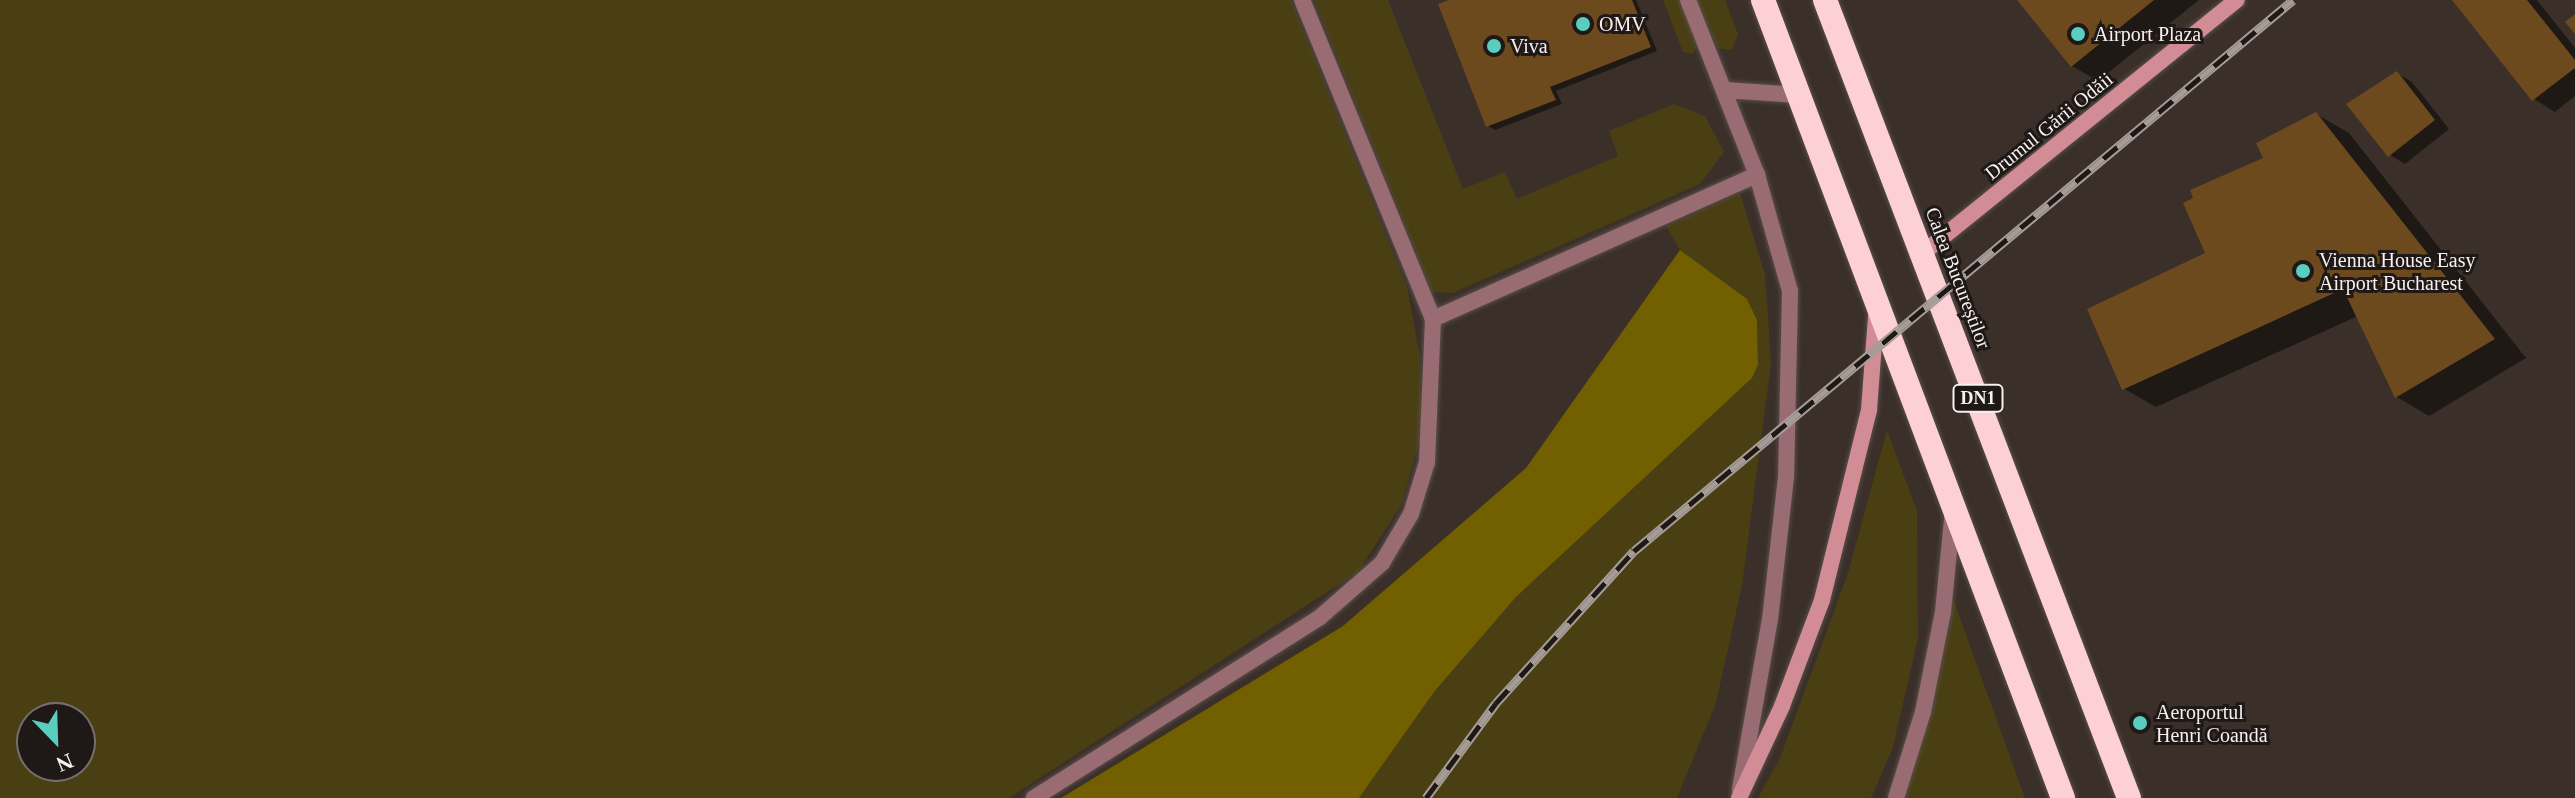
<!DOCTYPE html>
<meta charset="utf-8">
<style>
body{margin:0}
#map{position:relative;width:2575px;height:798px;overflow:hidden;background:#3b2f2a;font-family:Georgia,serif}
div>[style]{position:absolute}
.green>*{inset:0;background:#493f13}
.forest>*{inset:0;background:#715f00}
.shadow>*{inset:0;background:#0007}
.building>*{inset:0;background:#6d491e}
.roads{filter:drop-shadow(0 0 2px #594e49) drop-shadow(0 0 2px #594e49)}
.lane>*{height:16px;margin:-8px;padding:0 8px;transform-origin:8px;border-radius:8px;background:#986c72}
.street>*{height:16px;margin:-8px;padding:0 8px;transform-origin:8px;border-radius:8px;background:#986c72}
.secondary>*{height:16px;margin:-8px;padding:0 8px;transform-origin:8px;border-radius:8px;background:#d18c96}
.highway>*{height:24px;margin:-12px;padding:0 12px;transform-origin:12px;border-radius:12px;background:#fdd0d6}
.rail>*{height:9px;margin-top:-4.5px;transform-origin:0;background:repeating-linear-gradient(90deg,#1e1816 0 18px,#a59b97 0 36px);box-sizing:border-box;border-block:2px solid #a59b97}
.dots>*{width:22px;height:22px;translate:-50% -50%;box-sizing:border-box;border:4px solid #1e1816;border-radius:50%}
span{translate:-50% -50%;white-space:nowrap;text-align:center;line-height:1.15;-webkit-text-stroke:6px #1e1816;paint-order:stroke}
.shield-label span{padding:2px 6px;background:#1e1816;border:2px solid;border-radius:6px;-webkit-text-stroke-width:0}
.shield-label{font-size:18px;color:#f8f0ed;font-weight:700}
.poi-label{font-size:20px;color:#f8f0ed}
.left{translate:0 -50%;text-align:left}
.street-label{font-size:20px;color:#f8f0ed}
.north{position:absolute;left:16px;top:702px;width:80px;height:80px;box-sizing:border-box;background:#1e1816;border:2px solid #756e6c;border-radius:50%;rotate:157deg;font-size:22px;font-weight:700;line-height:32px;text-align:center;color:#f8f0ed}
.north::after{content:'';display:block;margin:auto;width:28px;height:36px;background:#5acebe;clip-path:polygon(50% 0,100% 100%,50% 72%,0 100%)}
</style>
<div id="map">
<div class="green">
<i style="clip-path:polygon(evenodd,0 0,1291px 0,1407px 287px,1420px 356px,1422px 432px,1402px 504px,1358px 572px,1009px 798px,0 798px,0 0,32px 718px,80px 718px,80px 766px,32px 766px,32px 718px)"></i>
<i style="clip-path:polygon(1314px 0,1388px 0,1463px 189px,1505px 172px,1517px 199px,1618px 156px,1609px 131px,1674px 104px,1705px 116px,1724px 152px,1700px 184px,1453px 293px,1432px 292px)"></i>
<i style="clip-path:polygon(1663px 0,1680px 0,1697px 47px,1692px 54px,1683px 52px)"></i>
<i style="clip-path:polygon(1697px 0,1725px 0,1738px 34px,1732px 50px,1717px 48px)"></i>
<i style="clip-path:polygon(1740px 193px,1765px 275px,1771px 363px,1742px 585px,1716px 703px,1677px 798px,1359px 798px,1434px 692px,1516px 597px,1752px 378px,1758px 365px,1757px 320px,1747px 299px,1680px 250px,1666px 226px)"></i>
<i style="clip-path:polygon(1887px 430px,1917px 511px,1918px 638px,1893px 747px,1871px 798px,1758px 798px,1780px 758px,1848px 573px)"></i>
<i style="clip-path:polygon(1952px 596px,2025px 798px,1903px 798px)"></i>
</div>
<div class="forest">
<i style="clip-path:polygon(1680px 250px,1747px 299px,1757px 320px,1758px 365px,1752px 378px,1516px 597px,1434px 692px,1359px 798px,1061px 798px,1343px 626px,1526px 468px)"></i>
</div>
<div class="shadow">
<i style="clip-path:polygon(1454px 0,1636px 0,1657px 51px,1556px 91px,1562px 104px,1495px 130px,1488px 126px)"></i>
<i style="clip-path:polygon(2019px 0,2199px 0,2098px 81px,2072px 66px)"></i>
<i style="clip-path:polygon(2455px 0,2537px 0,2575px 48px,2575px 96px,2555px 112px,2534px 99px)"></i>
<i style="clip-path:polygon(2397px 73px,2412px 82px,2449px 129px,2405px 164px,2390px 155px)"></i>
<i style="clip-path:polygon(2316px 114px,2349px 133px,2526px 358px,2429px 416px,2397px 397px,2358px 316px,2156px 407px,2123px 388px,2266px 159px)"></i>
</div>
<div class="building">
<i style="clip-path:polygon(1449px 0,1632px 0,1651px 47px,1550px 87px,1556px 100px,1486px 127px,1438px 4px)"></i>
<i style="clip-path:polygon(2017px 0,2154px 0,2071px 67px)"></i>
<i style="clip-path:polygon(2452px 0,2527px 0,2575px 60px,2575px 68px,2532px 101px)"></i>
<i style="clip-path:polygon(2575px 14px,2575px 34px,2565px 22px)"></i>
<i style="clip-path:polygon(2397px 71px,2435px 120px,2388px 157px,2346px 104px)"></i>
<i style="clip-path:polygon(2316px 112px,2495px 339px,2395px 398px,2343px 289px,2122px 390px,2087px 309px,2205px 253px,2183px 203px,2193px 198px,2190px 190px,2263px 158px,2256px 143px)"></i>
</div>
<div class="roads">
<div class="lane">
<i style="left:1688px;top:0;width:188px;rotate:68.5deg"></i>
<i style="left:1757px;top:175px;width:121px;rotate:74.1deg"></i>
<i style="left:1790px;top:291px;width:186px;rotate:91.2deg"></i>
<i style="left:1786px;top:477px;width:143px;rotate:96.4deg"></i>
<i style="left:1770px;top:619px;width:173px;rotate:100deg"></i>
<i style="left:1724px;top:90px;width:75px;rotate:3.8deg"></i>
<i style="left:1433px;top:319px;width:355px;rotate:-24deg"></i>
<i style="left:1034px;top:798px;width:337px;rotate:-32.3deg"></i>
<i style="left:1319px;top:618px;width:84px;rotate:-41.1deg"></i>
<i style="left:1382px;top:563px;width:57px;rotate:-59.4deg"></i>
<i style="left:1411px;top:514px;width:54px;rotate:-72.9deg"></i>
<i style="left:1427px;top:462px;width:143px;rotate:-87.6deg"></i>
<i style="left:1433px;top:319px;width:345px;rotate:-112.3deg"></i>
</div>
<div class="street">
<i style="left:1896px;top:798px;width:90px;rotate:-72.6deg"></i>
<i style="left:1923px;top:712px;width:102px;rotate:-78.7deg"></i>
<i style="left:1943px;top:612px;width:102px;rotate:-84.4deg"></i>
</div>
<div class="secondary">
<i style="left:1923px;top:253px;width:403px;rotate:-38.9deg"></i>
<i style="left:1739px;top:798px;width:102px;rotate:-64.9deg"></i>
<i style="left:1782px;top:706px;width:113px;rotate:-69.3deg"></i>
<i style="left:1822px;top:600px;width:196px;rotate:-76.1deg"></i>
<i style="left:1869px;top:410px;width:94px;rotate:-85.7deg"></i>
</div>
<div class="highway">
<i style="left:1763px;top:0;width:853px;rotate:69.4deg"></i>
<i style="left:1825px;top:0;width:854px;rotate:69.15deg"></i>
</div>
</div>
<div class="rail">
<i style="left:1426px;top:798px;width:118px;rotate:-53.6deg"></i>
<i style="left:1496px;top:703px;width:205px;rotate:-47.8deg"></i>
<i style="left:1634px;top:551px;width:859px;rotate:-39.9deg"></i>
</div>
<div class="dots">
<i style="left:1583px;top:24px;background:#5acebe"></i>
<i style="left:2078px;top:34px;background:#5acebe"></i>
<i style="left:1494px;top:46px;background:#5acebe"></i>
<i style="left:2303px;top:271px;background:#5acebe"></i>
<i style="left:2140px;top:723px;background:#5acebe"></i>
</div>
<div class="shield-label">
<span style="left:1978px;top:398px">DN1</span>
</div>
<div class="poi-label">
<span class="left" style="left:1599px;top:24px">OMV</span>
<span class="left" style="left:2094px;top:34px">Airport Plaza</span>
<span class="left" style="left:1510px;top:46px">Viva</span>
<span class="left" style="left:2319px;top:272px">Vienna House Easy<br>Airport Bucharest</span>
<span class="left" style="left:2156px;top:724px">Aeroportul<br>Henri Coandă</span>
</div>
<div class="street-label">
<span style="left:2049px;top:126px;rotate:-39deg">Drumul Gării Odăii</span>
<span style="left:1958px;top:278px;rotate:69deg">Calea Bucureștilor</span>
</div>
<div class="north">N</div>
</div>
